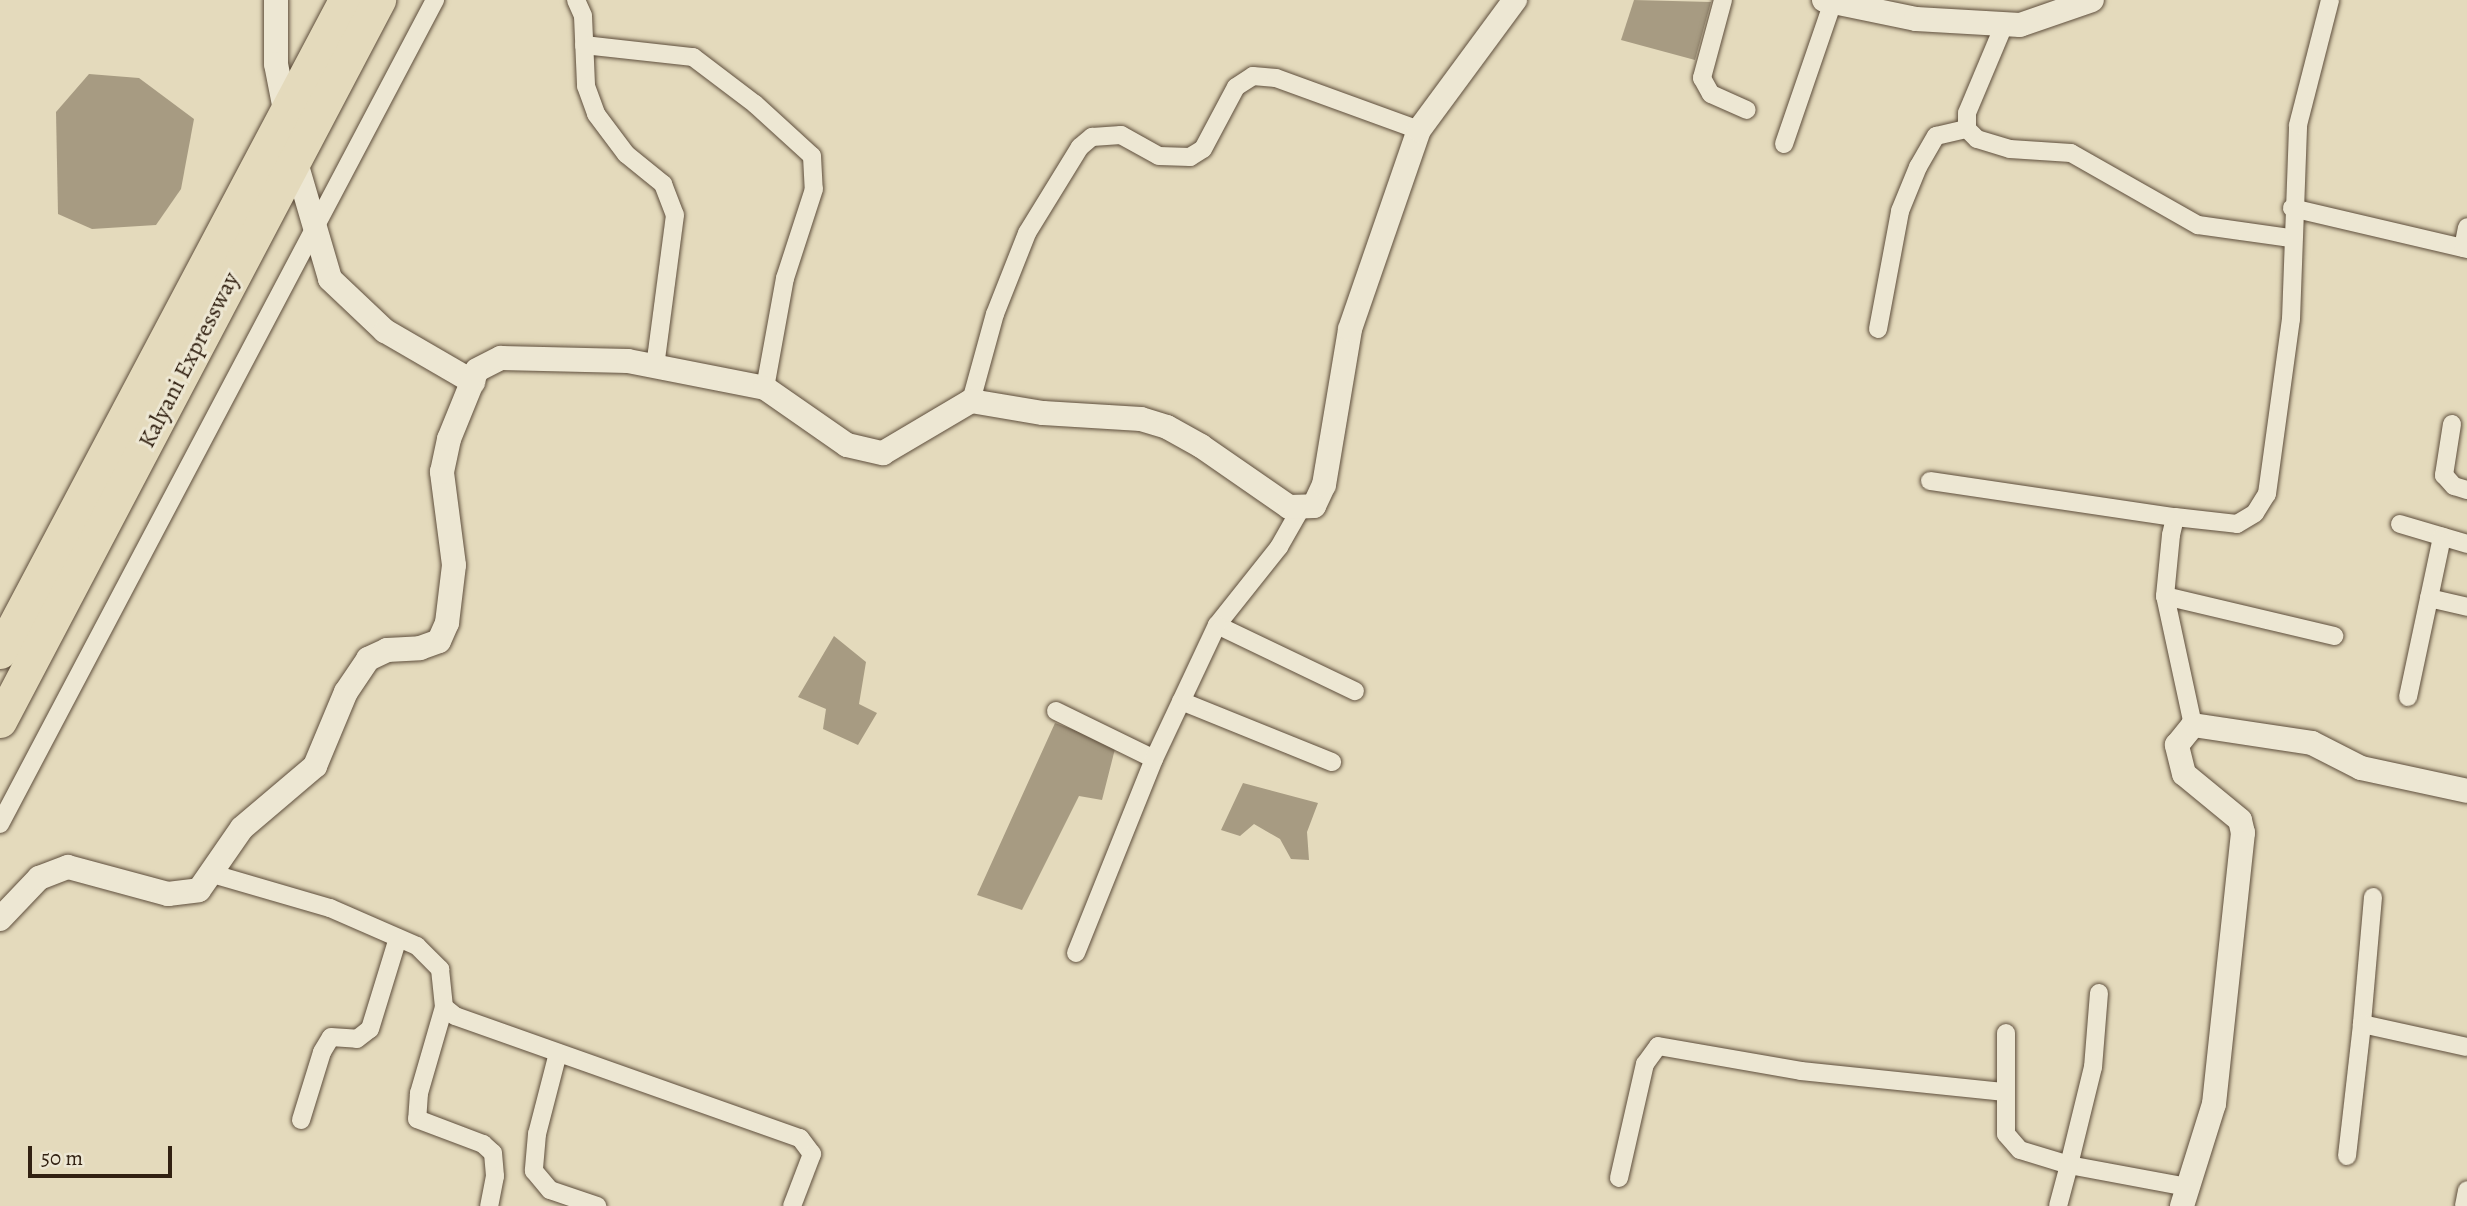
<!DOCTYPE html>
<style>
body{margin:0}
#map{position:relative;width:2467px;height:1206px;overflow:hidden;background:#e4dabc;font-family:Alegreya,serif}
div>[style]{position:absolute}
.water>*{inset:0;background:#a79b82}
.roads{filter:drop-shadow(0 0 2px #5e4e3c) drop-shadow(0 0 2px #5e4e3c)}
.street>*{height:18px;margin:-9px;padding:0 9px;transform-origin:9px;border-radius:9px;background:#ede7d3}
.secondary>*{height:24px;margin:-12px;padding:0 12px;transform-origin:12px;border-radius:12px;background:#ede7d3}
.highway>*{height:33px;margin:-16.5px;padding:0 16.5px;transform-origin:16.5px;border-radius:16.5px;background:#e4dabc}
span{translate:-50% -50%;white-space:nowrap;text-align:center;line-height:1.15;-webkit-text-stroke:6px #ede7d3;paint-order:stroke}
.street-label{font-size:24px;color:#312011}
.scale{position:absolute;left:28px;top:1146px;width:144px;height:32px;box-sizing:border-box;border:4px solid #312011;border-top:0;padding-left:9px;font-size:21px;line-height:24px;white-space:nowrap;color:#312011;-webkit-text-stroke:5px #ede7d3;paint-order:stroke}
</style>
<div id="map">
<div class="water">
<i style="clip-path:polygon(1634px 0,1711px 2px,1695px 60px,1621px 40px)"></i>
<i style="clip-path:polygon(89px 74px,139px 78px,194px 119px,181px 189px,156px 225px,92px 229px,58px 214px,56px 112px)"></i>
<i style="clip-path:polygon(834px 636px,866px 662px,859px 704px,877px 713px,858px 745px,823px 729px,826px 709px,798px 697px)"></i>
<i style="clip-path:polygon(1055px 723px,1116px 745px,1102px 800px,1079px 796px,1022px 910px,977px 895px)"></i>
<i style="clip-path:polygon(1243px 783px,1318px 803px,1307px 832px,1309px 860px,1291px 859px,1280px 839px,1254px 824px,1240px 836px,1221px 830px)"></i>
</div>
<div class="roads">
<div class="street">
<i style="left:576px;top:0;width:17px;rotate:66deg"></i>
<i style="left:583px;top:16px;width:70px;rotate:87.5deg"></i>
<i style="left:586px;top:86px;width:30px;rotate:70deg"></i>
<i style="left:596px;top:114px;width:50px;rotate:53.1deg"></i>
<i style="left:626px;top:154px;width:48px;rotate:39deg"></i>
<i style="left:663px;top:184px;width:33px;rotate:69deg"></i>
<i style="left:675px;top:215px;width:153px;rotate:97.5deg"></i>
<i style="left:1723px;top:0;width:81px;rotate:105.1deg"></i>
<i style="left:1702px;top:78px;width:18px;rotate:61deg"></i>
<i style="left:1711px;top:94px;width:39px;rotate:24deg"></i>
<i style="left:2004px;top:25px;width:95px;rotate:112.8deg"></i>
<i style="left:1967px;top:113px;width:16px;rotate:90deg"></i>
<i style="left:1967px;top:129px;width:14px;rotate:45deg"></i>
<i style="left:1977px;top:139px;width:34px;rotate:17deg"></i>
<i style="left:2010px;top:149px;width:61px;rotate:3.8deg"></i>
<i style="left:2071px;top:153px;width:146px;rotate:29.6deg"></i>
<i style="left:2198px;top:225px;width:94px;rotate:8deg"></i>
<i style="left:584px;top:45px;width:110px;rotate:6.3deg"></i>
<i style="left:693px;top:57px;width:78px;rotate:37.2deg"></i>
<i style="left:755px;top:104px;width:77px;rotate:42.4deg"></i>
<i style="left:812px;top:156px;width:33px;rotate:87deg"></i>
<i style="left:814px;top:189px;width:94px;rotate:108deg"></i>
<i style="left:785px;top:278px;width:112px;rotate:100.3deg"></i>
<i style="left:1784px;top:144px;width:150px;rotate:-71deg"></i>
<i style="left:1833px;top:2px;width:10px;rotate:-11deg"></i>
<i style="left:2292px;top:208px;width:180px;rotate:13.2deg"></i>
<i style="left:2463px;top:248px;width:21px;rotate:-79deg"></i>
<i style="left:1878px;top:329px;width:120px;rotate:-79.4deg"></i>
<i style="left:1900px;top:211px;width:48px;rotate:-67.8deg"></i>
<i style="left:1918px;top:167px;width:36px;rotate:-60deg"></i>
<i style="left:1936px;top:136px;width:32px;rotate:-13deg"></i>
<i style="left:971px;top:401px;width:90px;rotate:-74.6deg"></i>
<i style="left:995px;top:314px;width:87px;rotate:-68.4deg"></i>
<i style="left:1027px;top:233px;width:101px;rotate:-58.4deg"></i>
<i style="left:1080px;top:147px;width:16px;rotate:-40deg"></i>
<i style="left:1092px;top:137px;width:29px;rotate:-4deg"></i>
<i style="left:1121px;top:135px;width:43px;rotate:28.9deg"></i>
<i style="left:1159px;top:156px;width:31px;rotate:2deg"></i>
<i style="left:1190px;top:157px;width:15px;rotate:-32deg"></i>
<i style="left:1203px;top:149px;width:70px;rotate:-62deg"></i>
<i style="left:1236px;top:87px;width:20px;rotate:-33deg"></i>
<i style="left:1253px;top:76px;width:23px;rotate:5deg"></i>
<i style="left:1276px;top:78px;width:152px;rotate:20deg"></i>
<i style="left:2452px;top:424px;width:52px;rotate:98.9deg"></i>
<i style="left:2444px;top:475px;width:15px;rotate:48deg"></i>
<i style="left:2454px;top:486px;width:14px;rotate:17deg"></i>
<i style="left:1930px;top:481px;width:248px;rotate:8.4deg"></i>
<i style="left:1300px;top:510px;width:43px;rotate:119.6deg"></i>
<i style="left:1279px;top:547px;width:100px;rotate:128.5deg"></i>
<i style="left:1217px;top:625px;width:153px;rotate:25.6deg"></i>
<i style="left:2400px;top:524px;width:70px;rotate:16.6deg"></i>
<i style="left:2165px;top:596px;width:174px;rotate:13.3deg"></i>
<i style="left:2429px;top:598px;width:39px;rotate:13deg"></i>
<i style="left:2408px;top:697px;width:164px;rotate:-78deg"></i>
<i style="left:1181px;top:701px;width:163px;rotate:22deg"></i>
<i style="left:1056px;top:711px;width:109px;rotate:26.1deg"></i>
<i style="left:2193px;top:725px;width:132px;rotate:-102.2deg"></i>
<i style="left:2165px;top:596px;width:61px;rotate:-84.4deg"></i>
<i style="left:2171px;top:535px;width:18px;rotate:-77deg"></i>
<i style="left:2175px;top:517px;width:62px;rotate:6.4deg"></i>
<i style="left:2237px;top:524px;width:21px;rotate:-31deg"></i>
<i style="left:2255px;top:513px;width:22px;rotate:-58deg"></i>
<i style="left:2267px;top:494px;width:177px;rotate:-82.2deg"></i>
<i style="left:2291px;top:319px;width:194px;rotate:-87.9deg"></i>
<i style="left:2298px;top:125px;width:129px;rotate:-75.6deg"></i>
<i style="left:0;top:824px;width:932px;rotate:-62.17deg"></i>
<i style="left:213px;top:874px;width:122px;rotate:16.2deg"></i>
<i style="left:330px;top:908px;width:95px;rotate:23.6deg"></i>
<i style="left:417px;top:946px;width:33px;rotate:45deg"></i>
<i style="left:440px;top:969px;width:38px;rotate:84deg"></i>
<i style="left:444px;top:1007px;width:14px;rotate:39deg"></i>
<i style="left:455px;top:1016px;width:366px;rotate:19.5deg"></i>
<i style="left:800px;top:1138px;width:20px;rotate:53deg"></i>
<i style="left:812px;top:1154px;width:56px;rotate:111deg"></i>
<i style="left:2373px;top:897px;width:127px;rotate:95deg"></i>
<i style="left:2362px;top:1024px;width:107px;rotate:12.4deg"></i>
<i style="left:1076px;top:953px;width:209px;rotate:-68.1deg"></i>
<i style="left:1154px;top:759px;width:148px;rotate:-64.8deg"></i>
<i style="left:2099px;top:993px;width:74px;rotate:94.6deg"></i>
<i style="left:2093px;top:1067px;width:101px;rotate:103.8deg"></i>
<i style="left:2069px;top:1165px;width:121px;rotate:10.5deg"></i>
<i style="left:444px;top:1007px;width:90px;rotate:106.2deg"></i>
<i style="left:419px;top:1093px;width:26px;rotate:94deg"></i>
<i style="left:417px;top:1119px;width:71px;rotate:20.7deg"></i>
<i style="left:483px;top:1144px;width:13px;rotate:42deg"></i>
<i style="left:493px;top:1153px;width:23px;rotate:85deg"></i>
<i style="left:495px;top:1176px;width:31px;rotate:101deg"></i>
<i style="left:2006px;top:1033px;width:101px;rotate:90deg"></i>
<i style="left:2006px;top:1134px;width:21px;rotate:49deg"></i>
<i style="left:2020px;top:1150px;width:51px;rotate:17deg"></i>
<i style="left:2069px;top:1165px;width:42px;rotate:105deg"></i>
<i style="left:558px;top:1053px;width:84px;rotate:104.5deg"></i>
<i style="left:537px;top:1134px;width:37px;rotate:95deg"></i>
<i style="left:534px;top:1171px;width:25px;rotate:50deg"></i>
<i style="left:550px;top:1190px;width:50px;rotate:18.8deg"></i>
<i style="left:301px;top:1120px;width:71px;rotate:-72.8deg"></i>
<i style="left:322px;top:1052px;width:17px;rotate:-59deg"></i>
<i style="left:331px;top:1037px;width:26px;rotate:4deg"></i>
<i style="left:357px;top:1039px;width:16px;rotate:-38deg"></i>
<i style="left:370px;top:1029px;width:95px;rotate:-72.9deg"></i>
<i style="left:2347px;top:1156px;width:133px;rotate:-83.5deg"></i>
<i style="left:1619px;top:1178px;width:117px;rotate:-77.2deg"></i>
<i style="left:1645px;top:1064px;width:22px;rotate:-54deg"></i>
<i style="left:1658px;top:1046px;width:145px;rotate:9.9deg"></i>
<i style="left:1801px;top:1071px;width:203px;rotate:5.9deg"></i>
<i style="left:2464px;top:1206px;width:16px;rotate:-79deg"></i>
</div>
<div class="secondary">
<i style="left:276px;top:0;width:64px;rotate:90deg"></i>
<i style="left:276px;top:64px;width:47px;rotate:78.9deg"></i>
<i style="left:285px;top:110px;width:9px;rotate:32deg"></i>
<i style="left:1824px;top:0;width:94px;rotate:11.7deg"></i>
<i style="left:1916px;top:19px;width:104px;rotate:3.3deg"></i>
<i style="left:2020px;top:25px;width:76px;rotate:-19.1deg"></i>
<i style="left:295px;top:159px;width:125px;rotate:73.7deg"></i>
<i style="left:330px;top:279px;width:76px;rotate:43.4deg"></i>
<i style="left:385px;top:331px;width:102px;rotate:30.1deg"></i>
<i style="left:0;top:919px;width:57px;rotate:-46.4deg"></i>
<i style="left:39px;top:878px;width:31px;rotate:-21deg"></i>
<i style="left:68px;top:867px;width:104px;rotate:15.1deg"></i>
<i style="left:168px;top:894px;width:31px;rotate:-7deg"></i>
<i style="left:199px;top:890px;width:75px;rotate:-55.3deg"></i>
<i style="left:242px;top:828px;width:96px;rotate:-40.3deg"></i>
<i style="left:315px;top:766px;width:80px;rotate:-67.3deg"></i>
<i style="left:346px;top:692px;width:40px;rotate:-56deg"></i>
<i style="left:368px;top:659px;width:21px;rotate:-25deg"></i>
<i style="left:387px;top:650px;width:33px;rotate:-3deg"></i>
<i style="left:420px;top:648px;width:20px;rotate:-20deg"></i>
<i style="left:439px;top:641px;width:20px;rotate:-66deg"></i>
<i style="left:447px;top:623px;width:58px;rotate:-83.1deg"></i>
<i style="left:454px;top:565px;width:94px;rotate:-97.4deg"></i>
<i style="left:442px;top:472px;width:34px;rotate:-78deg"></i>
<i style="left:449px;top:439px;width:74px;rotate:-67.9deg"></i>
<i style="left:477px;top:370px;width:27px;rotate:-27deg"></i>
<i style="left:501px;top:358px;width:127px;rotate:1.4deg"></i>
<i style="left:628px;top:361px;width:140px;rotate:11.1deg"></i>
<i style="left:765px;top:388px;width:100px;rotate:34.8deg"></i>
<i style="left:847px;top:445px;width:37px;rotate:13deg"></i>
<i style="left:883px;top:453px;width:102px;rotate:-30.6deg"></i>
<i style="left:971px;top:401px;width:73px;rotate:9.5deg"></i>
<i style="left:1043px;top:413px;width:98px;rotate:3.5deg"></i>
<i style="left:1141px;top:419px;width:27px;rotate:17deg"></i>
<i style="left:1167px;top:427px;width:39px;rotate:29deg"></i>
<i style="left:1201px;top:446px;width:107px;rotate:34.7deg"></i>
<i style="left:1289px;top:507px;width:25px;rotate:-2deg"></i>
<i style="left:1314px;top:506px;width:23px;rotate:-65deg"></i>
<i style="left:1324px;top:485px;width:158px;rotate:-80.5deg"></i>
<i style="left:1350px;top:329px;width:211px;rotate:-70.9deg"></i>
<i style="left:1419px;top:130px;width:162px;rotate:-53.6deg"></i>
<i style="left:2182px;top:1206px;width:107px;rotate:-72.6deg"></i>
<i style="left:2214px;top:1104px;width:273px;rotate:-83.9deg"></i>
<i style="left:2243px;top:833px;width:13px;rotate:-103deg"></i>
<i style="left:2240px;top:820px;width:72px;rotate:-140.6deg"></i>
<i style="left:2184px;top:774px;width:30px;rotate:-104deg"></i>
<i style="left:2177px;top:745px;width:26px;rotate:-51deg"></i>
<i style="left:2193px;top:725px;width:120px;rotate:8.6deg"></i>
<i style="left:2312px;top:743px;width:55px;rotate:27deg"></i>
<i style="left:2361px;top:768px;width:108px;rotate:12.2deg"></i>
</div>
<div class="highway">
<i style="left:0;top:652px;width:738px;rotate:-62.11deg"></i>
<i style="left:0;top:721px;width:815px;rotate:-62.27deg"></i>
</div>
</div>
<div class="street-label">
<span style="left:189px;top:360px;rotate:-63deg">Kalyani Expressway</span>
</div>
<div class="scale">50 m</div>
</div>
